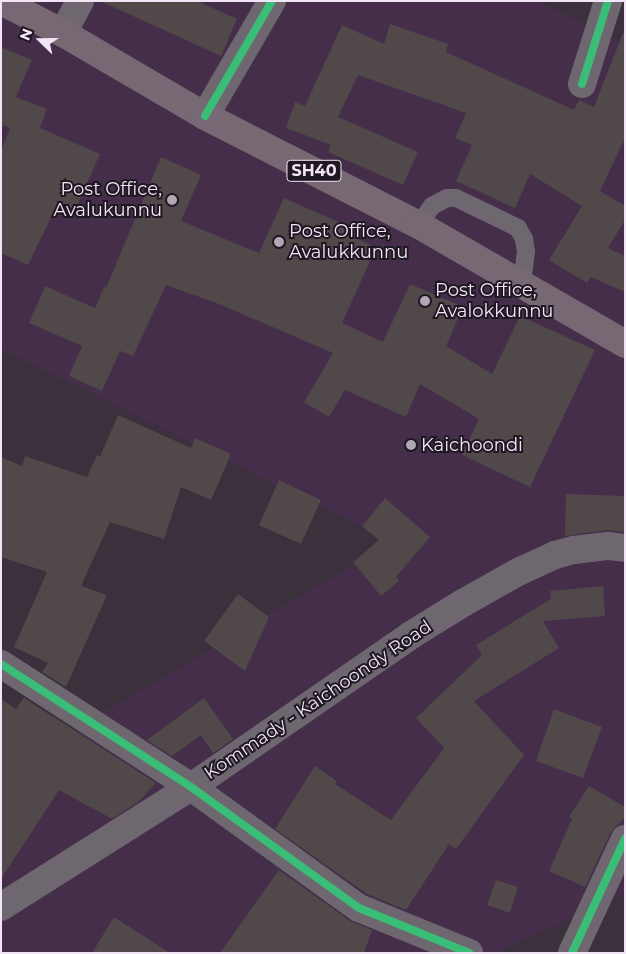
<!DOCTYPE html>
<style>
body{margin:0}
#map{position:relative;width:626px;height:954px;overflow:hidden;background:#3a313d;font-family:Montserrat,sans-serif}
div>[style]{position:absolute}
.built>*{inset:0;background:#442e4a}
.building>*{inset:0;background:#51484a}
.service>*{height:18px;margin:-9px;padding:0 9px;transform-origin:9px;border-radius:9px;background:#6e6770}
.minor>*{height:28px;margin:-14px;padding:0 14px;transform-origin:14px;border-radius:14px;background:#6e6770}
.secondary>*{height:28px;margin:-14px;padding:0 14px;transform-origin:14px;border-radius:14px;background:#6e6770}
.primary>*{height:28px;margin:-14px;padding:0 14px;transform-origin:14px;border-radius:14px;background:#766973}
.cycleway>*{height:8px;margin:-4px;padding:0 4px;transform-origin:4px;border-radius:4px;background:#3abd76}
.dots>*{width:14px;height:14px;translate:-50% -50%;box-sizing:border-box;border:2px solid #1f1722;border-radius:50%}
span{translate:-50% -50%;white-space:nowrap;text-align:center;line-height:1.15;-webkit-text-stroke:4px #1f1722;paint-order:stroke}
.shield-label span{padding:1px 4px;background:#1f1722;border:1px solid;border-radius:4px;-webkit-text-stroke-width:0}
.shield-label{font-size:16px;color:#f2e6f6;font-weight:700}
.poi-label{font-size:18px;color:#f2e6f6}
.right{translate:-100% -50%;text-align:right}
.left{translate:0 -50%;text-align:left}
.street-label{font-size:18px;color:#f2e6f6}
.frame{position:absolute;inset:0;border:2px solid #f2e6f6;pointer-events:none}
.north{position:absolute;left:15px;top:15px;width:50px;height:50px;-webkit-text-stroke:4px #1f1722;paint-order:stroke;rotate:292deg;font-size:14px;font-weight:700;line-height:20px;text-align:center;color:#f2e6f6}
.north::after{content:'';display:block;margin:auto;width:18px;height:22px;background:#f2e6f6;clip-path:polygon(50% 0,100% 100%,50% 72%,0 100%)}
</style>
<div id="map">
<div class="built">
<i style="clip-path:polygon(1px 1px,539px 1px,625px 44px,625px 894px,496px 953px,1px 953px,1px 773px,392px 542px,1px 349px)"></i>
</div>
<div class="building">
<i style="clip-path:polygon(100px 1px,197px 1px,237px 19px,221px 56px)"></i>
<i style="clip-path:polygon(390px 24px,448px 44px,446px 52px,574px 110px,579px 100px,594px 107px,623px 33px,625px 34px,625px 138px,600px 191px,625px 206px,625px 220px,608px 248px,625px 256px,625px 292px,591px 277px,587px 283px,549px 260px,582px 206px,530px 174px,515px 208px,456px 181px,472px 145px,455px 138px,466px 113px,358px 75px,338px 117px,418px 152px,403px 185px,328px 152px,331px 145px,286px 128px,295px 102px,305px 106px,342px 25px,384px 44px)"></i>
<i style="clip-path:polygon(1px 47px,32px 60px,16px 97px,47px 109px,40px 128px,100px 154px,73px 215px,56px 207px,28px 265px,1px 253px,1px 151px,10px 128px,4px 125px,1px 131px)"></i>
<i style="clip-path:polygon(161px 157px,201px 175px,181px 221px,259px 253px,284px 198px,361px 232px,358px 239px,376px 248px,342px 323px,383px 342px,410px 284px,463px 307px,446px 346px,492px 374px,520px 316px,595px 350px,530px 487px,462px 455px,479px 419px,420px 384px,406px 417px,345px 390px,329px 417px,304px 402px,333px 353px,219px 304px,166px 285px,133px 356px,120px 351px,102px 391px,69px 376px,82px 346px,29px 323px,45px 286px,95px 308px,104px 287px,106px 288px)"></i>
<i style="clip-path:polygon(118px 415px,191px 448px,195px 438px,231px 454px,211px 500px,181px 487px,164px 539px,110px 522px,81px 586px,107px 595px,66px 687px,42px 672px,48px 663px,14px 647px,47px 572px,1px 557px,1px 457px,22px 466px,25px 456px,87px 477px,97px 455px,100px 457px)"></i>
<i style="clip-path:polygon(279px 480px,321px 500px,301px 544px,259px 525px)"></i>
<i style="clip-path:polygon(566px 494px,625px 496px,625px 532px,607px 530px,565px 536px)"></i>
<i style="clip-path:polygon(385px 498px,430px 537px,396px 577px,399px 581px,381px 596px,353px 562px,379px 540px,362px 526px)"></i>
<i style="clip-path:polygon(603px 586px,605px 616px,543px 621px,559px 648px,474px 701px,524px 755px,456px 849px,449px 844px,406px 910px,367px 894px,275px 829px,315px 766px,337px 781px,335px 784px,391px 820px,444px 748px,416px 718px,482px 655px,476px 645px,551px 599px,550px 591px)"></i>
<i style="clip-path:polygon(238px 594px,269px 617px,245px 671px,204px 641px)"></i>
<i style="clip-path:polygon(24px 698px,156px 783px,138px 802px,112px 819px,59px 790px,1px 879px,1px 699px,16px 709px)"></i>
<i style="clip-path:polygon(204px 698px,233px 739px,213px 753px,201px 735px,172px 756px,147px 740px)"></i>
<i style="clip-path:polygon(554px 709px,602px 727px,583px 778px,536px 761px)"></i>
<i style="clip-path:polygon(589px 786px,625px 807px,625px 817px,611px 832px,585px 887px,549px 871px,572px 819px,569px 817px)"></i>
<i style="clip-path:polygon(279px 870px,350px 921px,372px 930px,364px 953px,220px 953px)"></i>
<i style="clip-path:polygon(496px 880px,518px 887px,510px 913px,487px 905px)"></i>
<i style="clip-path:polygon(114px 917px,170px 953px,92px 953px)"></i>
</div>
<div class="service">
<i style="left:419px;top:225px;width:23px;rotate:-56deg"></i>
<i style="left:432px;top:206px;width:17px;rotate:-28deg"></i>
<i style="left:447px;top:198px;width:9px"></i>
<i style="left:456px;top:198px;width:69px;rotate:25.8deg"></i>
<i style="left:518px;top:228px;width:13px;rotate:61deg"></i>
<i style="left:524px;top:239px;width:12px;rotate:81deg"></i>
<i style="left:526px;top:251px;width:34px;rotate:97deg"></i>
</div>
<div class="minor">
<i style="left:63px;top:33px;width:36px;rotate:-62deg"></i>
<i style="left:582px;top:84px;width:87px;rotate:-72.6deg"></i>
<i style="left:205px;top:116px;width:133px;rotate:-59.8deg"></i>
<i style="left:1px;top:664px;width:226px;rotate:32.9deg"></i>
<i style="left:191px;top:787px;width:207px;rotate:35.8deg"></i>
<i style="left:359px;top:908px;width:119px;rotate:22.2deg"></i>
<i style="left:572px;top:953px;width:126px;rotate:-65.1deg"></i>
</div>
<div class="secondary">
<i style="left:1px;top:907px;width:225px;rotate:-32.3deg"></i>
<i style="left:191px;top:787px;width:267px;rotate:-34.6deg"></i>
<i style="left:411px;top:635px;width:61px;rotate:-31.6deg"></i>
<i style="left:463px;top:603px;width:63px;rotate:-29.4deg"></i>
<i style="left:518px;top:572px;width:41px;rotate:-24.7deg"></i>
<i style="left:555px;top:555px;width:20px;rotate:-15deg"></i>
<i style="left:574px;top:550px;width:35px;rotate:-7deg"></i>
<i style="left:609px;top:546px;width:16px;rotate:7deg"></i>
</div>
<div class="primary">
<i style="left:1px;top:1px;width:70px;rotate:27.3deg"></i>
<i style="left:63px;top:33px;width:164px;rotate:30.3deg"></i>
<i style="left:205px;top:116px;width:240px;rotate:27deg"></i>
<i style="left:419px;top:225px;width:238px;rotate:30deg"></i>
</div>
<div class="cycleway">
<i style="left:582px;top:84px;width:87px;rotate:-72.6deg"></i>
<i style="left:205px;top:116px;width:133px;rotate:-59.8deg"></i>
<i style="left:1px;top:664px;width:226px;rotate:32.9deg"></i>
<i style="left:191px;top:787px;width:207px;rotate:35.8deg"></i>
<i style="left:359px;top:908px;width:119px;rotate:22.2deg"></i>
<i style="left:572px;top:953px;width:126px;rotate:-65.1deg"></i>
</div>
<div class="dots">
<i style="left:172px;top:200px;background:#b2a7b5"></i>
<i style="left:279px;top:242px;background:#b2a7b5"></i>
<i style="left:425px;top:301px;background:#b2a7b5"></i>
<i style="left:411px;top:445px;background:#b2a7b5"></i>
</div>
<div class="shield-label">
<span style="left:314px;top:171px">SH40</span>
</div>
<div class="poi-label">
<span class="right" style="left:162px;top:200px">Post Office,<br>Avalukunnu</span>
<span class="left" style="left:289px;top:242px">Post Office,<br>Avalukkunnu</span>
<span class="left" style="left:435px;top:301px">Post Office,<br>Avalokkunnu</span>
<span class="left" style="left:421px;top:445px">Kaichoondi</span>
</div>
<div class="street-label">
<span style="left:318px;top:700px;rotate:-34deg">Kommady - Kaichoondy Road</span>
</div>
<div class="frame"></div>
<div class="north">N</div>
</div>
